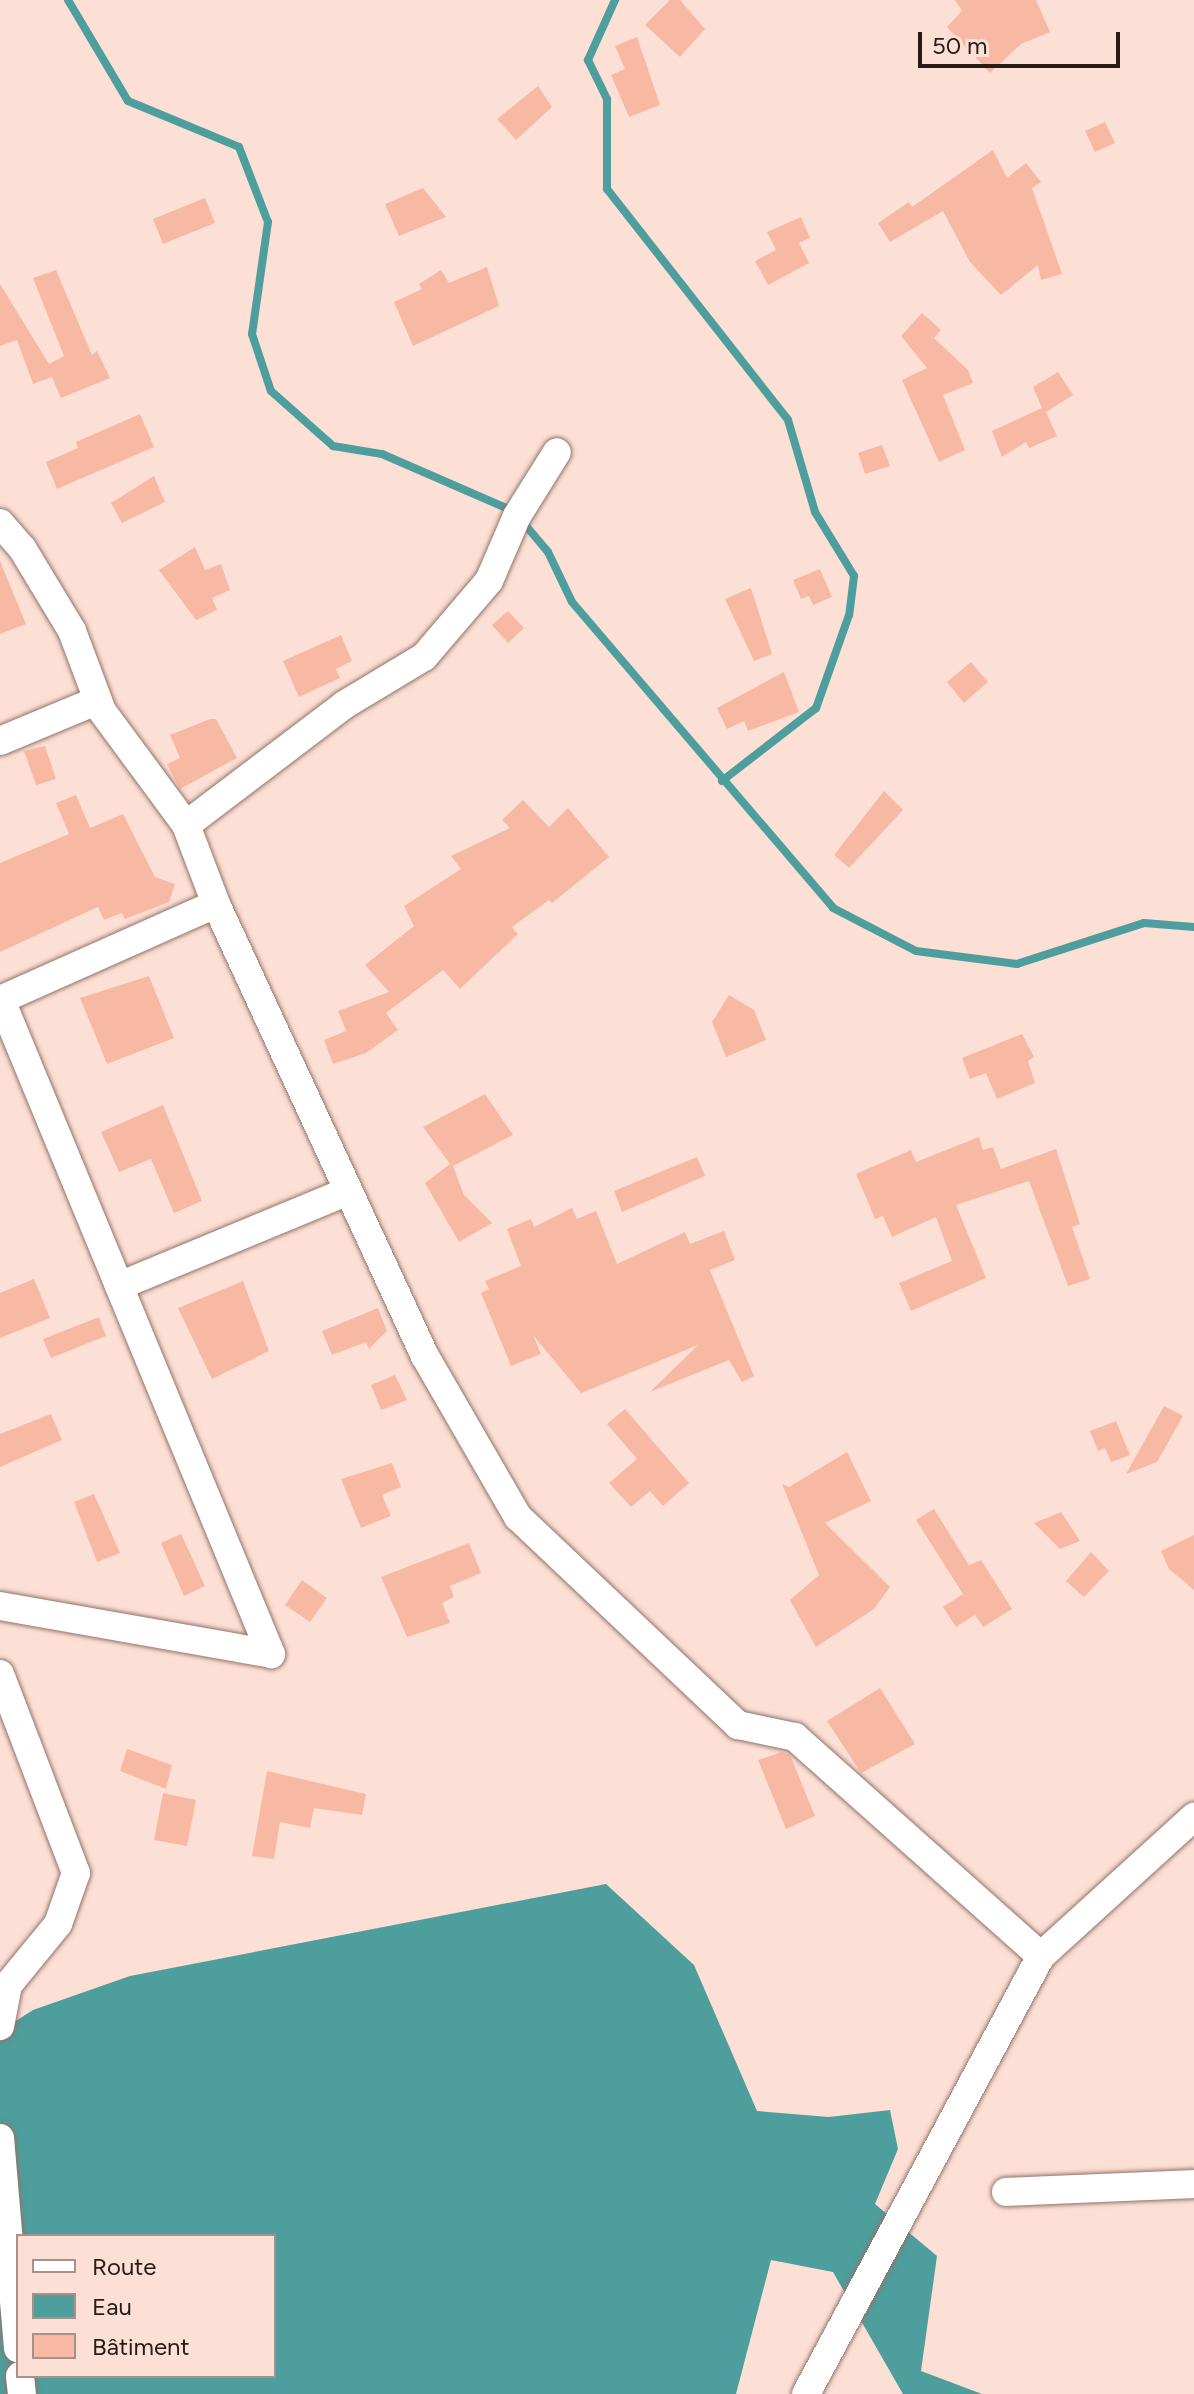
<!DOCTYPE html>
<meta charset="utf-8">
<style>
body{margin:0}
#map{position:relative;width:1194px;height:2394px;overflow:hidden;background:#fcdfd5;font-family:Figtree,sans-serif}
div>[style]{position:absolute}
.water>*{inset:0;background:#4d9e9d}
.stream>*{height:8px;margin:-4px;padding:0 4px;transform-origin:4px;border-radius:4px;background:#4d9e9d}
.building>*{inset:0;background:#f8b9a4}
.roads{filter:drop-shadow(0 0 2px #937368) drop-shadow(0 0 2px #937368)}
.minor>*{height:28px;margin:-14px;padding:0 14px;transform-origin:14px;border-radius:14px;background:#fff}
span{translate:-50% -50%;white-space:nowrap;text-align:center;line-height:1.15;-webkit-text-stroke:7px #fcdfd5;paint-order:stroke}
.legend{position:absolute;left:16px;top:2234px;width:260px;height:144px;box-sizing:border-box;background:#fcdfd5;border:2px solid #a79189;margin:0;padding:10px 14px;list-style:none;font-size:24px;color:#281b17}
.legend li{display:flex;align-items:center;gap:16px;height:40px}
.legend b{width:40px;border:2px solid #a79189}
.scale{position:absolute;left:918px;top:32px;width:202px;height:36px;box-sizing:border-box;border:4px solid #281b17;border-top:0;padding-left:10px;font-size:24px;line-height:28px;white-space:nowrap;color:#281b17;-webkit-text-stroke:6px #fcdfd5;paint-order:stroke}
</style>
<div id="map">
<div class="water">
<i style="clip-path:polygon(evenodd,606px 1884px,694px 1965px,757px 2111px,829px 2117px,890px 2110px,898px 2149px,875px 2204px,937px 2256px,921px 2371px,982px 2394px,903px 2394px,833px 2272px,771px 2260px,736px 2394px,0 2394px,0 2031px,33px 2010px,130px 1976px,606px 1884px,18px 2236px,274px 2236px,274px 2376px,18px 2376px,18px 2236px)"></i>
</div>
<div class="stream">
<i style="left:68px;top:0;width:117px;rotate:59.3deg"></i>
<i style="left:128px;top:101px;width:120px;rotate:22.5deg"></i>
<i style="left:239px;top:147px;width:80px;rotate:68.9deg"></i>
<i style="left:268px;top:222px;width:113px;rotate:98.1deg"></i>
<i style="left:252px;top:334px;width:60px;rotate:71.6deg"></i>
<i style="left:271px;top:391px;width:83px;rotate:41.6deg"></i>
<i style="left:333px;top:446px;width:50px;rotate:9.3deg"></i>
<i style="left:382px;top:454px;width:143px;rotate:23.5deg"></i>
<i style="left:615px;top:0;width:66px;rotate:114.2deg"></i>
<i style="left:588px;top:60px;width:43px;rotate:64deg"></i>
<i style="left:607px;top:99px;width:90px;rotate:90deg"></i>
<i style="left:607px;top:189px;width:293px;rotate:51.9deg"></i>
<i style="left:788px;top:420px;width:96px;rotate:73.6deg"></i>
<i style="left:815px;top:512px;width:75px;rotate:58.6deg"></i>
<i style="left:854px;top:576px;width:39px;rotate:97deg"></i>
<i style="left:849px;top:615px;width:99px;rotate:109.5deg"></i>
<i style="left:816px;top:708px;width:119px;rotate:142.2deg"></i>
<i style="left:522px;top:521px;width:40px;rotate:50deg"></i>
<i style="left:548px;top:552px;width:55px;rotate:64.4deg"></i>
<i style="left:572px;top:602px;width:402px;rotate:49.5deg"></i>
<i style="left:833px;top:908px;width:93px;rotate:27.4deg"></i>
<i style="left:916px;top:951px;width:102px;rotate:7.3deg"></i>
<i style="left:1017px;top:964px;width:133px;rotate:-17.9deg"></i>
<i style="left:1144px;top:923px;width:50px;rotate:4.6deg"></i>
</div>
<div class="building">
<i style="clip-path:polygon(670px 0,680px 0,705px 29px,680px 57px,645px 25px)"></i>
<i style="clip-path:polygon(955px 0,1036px 0,1050px 32px,1021px 44px,990px 73px,947px 27px,962px 11px)"></i>
<i style="clip-path:polygon(637px 37px,660px 105px,629px 117px,611px 75px,625px 69px,615px 46px)"></i>
<i style="clip-path:polygon(538px 86px,552px 107px,516px 140px,497px 119px)"></i>
<i style="clip-path:polygon(1105px 122px,1115px 143px,1095px 152px,1085px 131px)"></i>
<i style="clip-path:polygon(993px 150px,1007px 178px,1026px 163px,1041px 182px,1032px 188px,1062px 274px,1041px 280px,1038px 265px,1001px 295px,970px 262px,943px 211px,890px 242px,878px 223px,909px 202px,912px 207px)"></i>
<i style="clip-path:polygon(423px 188px,446px 217px,399px 236px,385px 204px)"></i>
<i style="clip-path:polygon(205px 198px,215px 223px,163px 244px,153px 219px)"></i>
<i style="clip-path:polygon(801px 217px,810px 238px,799px 243px,809px 263px,768px 285px,755px 261px,776px 250px,767px 232px)"></i>
<i style="clip-path:polygon(487px 267px,499px 306px,413px 346px,394px 302px,422px 289px,419px 284px,441px 270px,449px 283px)"></i>
<i style="clip-path:polygon(56px 270px,92px 355px,97px 351px,110px 378px,61px 398px,52px 377px,33px 384px,17px 340px,0 346px,0 284px,49px 364px,64px 356px,33px 278px)"></i>
<i style="clip-path:polygon(922px 313px,941px 330px,934px 338px,968px 370px,973px 383px,943px 395px,965px 450px,939px 462px,902px 380px,927px 368px,901px 336px)"></i>
<i style="clip-path:polygon(1058px 372px,1073px 395px,1046px 412px,1057px 436px,1029px 448px,1026px 442px,1002px 457px,992px 431px,1042px 408px,1033px 387px)"></i>
<i style="clip-path:polygon(140px 414px,154px 447px,57px 489px,46px 462px,78px 448px,76px 442px)"></i>
<i style="clip-path:polygon(882px 445px,890px 466px,865px 474px,858px 453px)"></i>
<i style="clip-path:polygon(154px 476px,165px 502px,122px 523px,111px 503px)"></i>
<i style="clip-path:polygon(195px 547px,205px 570px,221px 564px,230px 590px,212px 598px,217px 610px,196px 620px,159px 570px)"></i>
<i style="clip-path:polygon(0 561px,26px 624px,0 634px)"></i>
<i style="clip-path:polygon(820px 569px,832px 597px,813px 605px,809px 596px,801px 599px,793px 580px)"></i>
<i style="clip-path:polygon(751px 588px,772px 654px,754px 661px,725px 599px)"></i>
<i style="clip-path:polygon(508px 611px,524px 628px,508px 643px,492px 625px)"></i>
<i style="clip-path:polygon(341px 635px,352px 661px,336px 669px,340px 678px,299px 697px,283px 661px)"></i>
<i style="clip-path:polygon(971px 662px,988px 682px,964px 703px,947px 682px)"></i>
<i style="clip-path:polygon(784px 672px,799px 712px,748px 731px,744px 721px,727px 729px,717px 708px)"></i>
<i style="clip-path:polygon(210px 719px,216px 719px,237px 758px,180px 789px,167px 764px,180px 758px,170px 735px)"></i>
<i style="clip-path:polygon(45px 746px,56px 779px,36px 785px,24px 751px)"></i>
<i style="clip-path:polygon(884px 791px,903px 810px,849px 868px,834px 855px)"></i>
<i style="clip-path:polygon(76px 795px,90px 828px,123px 814px,155px 877px,175px 884px,169px 902px,125px 919px,122px 913px,104px 920px,98px 907px,0 952px,0 863px,69px 834px,56px 803px)"></i>
<i style="clip-path:polygon(523px 800px,549px 827px,568px 808px,609px 857px,552px 903px,549px 900px,512px 927px,518px 934px,460px 989px,443px 970px,386px 1013px,398px 1030px,366px 1053px,333px 1064px,324px 1040px,346px 1031px,338px 1011px,389px 992px,365px 965px,414px 926px,404px 906px,461px 869px,451px 856px,510px 828px,502px 820px)"></i>
<i style="clip-path:polygon(149px 976px,174px 1038px,107px 1064px,80px 998px)"></i>
<i style="clip-path:polygon(729px 995px,754px 1010px,766px 1040px,726px 1057px,712px 1022px)"></i>
<i style="clip-path:polygon(1022px 1034px,1034px 1057px,1028px 1061px,1035px 1083px,997px 1099px,986px 1073px,970px 1079px,962px 1058px)"></i>
<i style="clip-path:polygon(485px 1094px,513px 1135px,453px 1166px,464px 1195px,492px 1223px,459px 1242px,425px 1183px,450px 1164px,423px 1127px)"></i>
<i style="clip-path:polygon(163px 1105px,202px 1201px,174px 1213px,151px 1159px,119px 1172px,101px 1132px)"></i>
<i style="clip-path:polygon(979px 1137px,983px 1150px,993px 1147px,1001px 1169px,1056px 1149px,1080px 1224px,1072px 1227px,1090px 1279px,1068px 1286px,1029px 1181px,956px 1205px,986px 1278px,911px 1311px,899px 1283px,952px 1261px,936px 1217px,892px 1237px,883px 1216px,875px 1219px,856px 1174px,911px 1150px,916px 1162px)"></i>
<i style="clip-path:polygon(697px 1157px,705px 1176px,622px 1212px,614px 1191px)"></i>
<i style="clip-path:polygon(572px 1208px,577px 1219px,596px 1211px,617px 1264px,685px 1232px,690px 1244px,724px 1231px,735px 1260px,710px 1270px,754px 1376px,742px 1382px,729px 1360px,650px 1392px,698px 1345px,581px 1393px,533px 1335px,541px 1354px,511px 1366px,481px 1293px,489px 1289px,485px 1281px,521px 1266px,507px 1229px,531px 1219px,534px 1227px)"></i>
<i style="clip-path:polygon(34px 1279px,50px 1318px,0 1338px,0 1293px)"></i>
<i style="clip-path:polygon(243px 1281px,269px 1351px,212px 1379px,178px 1308px)"></i>
<i style="clip-path:polygon(378px 1308px,387px 1331px,369px 1349px,366px 1342px,332px 1355px,322px 1331px)"></i>
<i style="clip-path:polygon(99px 1317px,106px 1336px,51px 1358px,43px 1339px)"></i>
<i style="clip-path:polygon(395px 1375px,407px 1400px,381px 1410px,371px 1385px)"></i>
<i style="clip-path:polygon(1164px 1406px,1183px 1416px,1157px 1462px,1126px 1474px)"></i>
<i style="clip-path:polygon(625px 1409px,689px 1483px,663px 1506px,650px 1491px,631px 1507px,609px 1483px,637px 1459px,607px 1424px)"></i>
<i style="clip-path:polygon(51px 1414px,62px 1440px,0 1467px,0 1434px)"></i>
<i style="clip-path:polygon(1116px 1421px,1130px 1455px,1111px 1462px,1105px 1448px,1098px 1451px,1090px 1431px)"></i>
<i style="clip-path:polygon(847px 1452px,871px 1501px,825px 1523px,890px 1587px,874px 1609px,816px 1647px,790px 1600px,819px 1575px,782px 1484px,789px 1487px)"></i>
<i style="clip-path:polygon(392px 1463px,401px 1487px,382px 1495px,391px 1516px,361px 1528px,341px 1479px)"></i>
<i style="clip-path:polygon(94px 1494px,120px 1553px,97px 1562px,74px 1502px)"></i>
<i style="clip-path:polygon(934px 1509px,969px 1565px,981px 1560px,1012px 1609px,983px 1627px,975px 1615px,956px 1627px,943px 1607px,963px 1594px,916px 1520px)"></i>
<i style="clip-path:polygon(1061px 1512px,1080px 1541px,1060px 1549px,1034px 1523px)"></i>
<i style="clip-path:polygon(181px 1534px,205px 1586px,184px 1596px,161px 1543px)"></i>
<i style="clip-path:polygon(1194px 1535px,1194px 1590px,1169px 1569px,1161px 1551px)"></i>
<i style="clip-path:polygon(469px 1543px,481px 1573px,450px 1586px,454px 1597px,442px 1603px,450px 1623px,407px 1637px,381px 1577px)"></i>
<i style="clip-path:polygon(1091px 1552px,1109px 1571px,1084px 1597px,1066px 1581px)"></i>
<i style="clip-path:polygon(302px 1580px,327px 1598px,310px 1622px,285px 1605px)"></i>
<i style="clip-path:polygon(880px 1688px,915px 1744px,861px 1773px,827px 1721px)"></i>
<i style="clip-path:polygon(127px 1749px,172px 1765px,166px 1789px,120px 1771px)"></i>
<i style="clip-path:polygon(782px 1752px,790px 1755px,815px 1816px,786px 1829px,758px 1760px)"></i>
<i style="clip-path:polygon(267px 1771px,366px 1794px,362px 1815px,314px 1808px,310px 1828px,280px 1822px,274px 1859px,252px 1856px)"></i>
<i style="clip-path:polygon(163px 1793px,196px 1800px,187px 1846px,154px 1840px)"></i>
</div>
<div class="roads">
<div class="minor">
<i style="left:0;top:523px;width:33px;rotate:49deg"></i>
<i style="left:22px;top:548px;width:97px;rotate:58.9deg"></i>
<i style="left:72px;top:631px;width:85px;rotate:69.4deg"></i>
<i style="left:102px;top:711px;width:142px;rotate:53.6deg"></i>
<i style="left:186px;top:825px;width:198px;rotate:-37.2deg"></i>
<i style="left:344px;top:705px;width:93px;rotate:-31deg"></i>
<i style="left:424px;top:657px;width:100px;rotate:-49.5deg"></i>
<i style="left:489px;top:581px;width:71px;rotate:-66.7deg"></i>
<i style="left:517px;top:516px;width:75px;rotate:-58deg"></i>
<i style="left:0;top:741px;width:104px;rotate:-22.6deg"></i>
<i style="left:186px;top:825px;width:85px;rotate:69.2deg"></i>
<i style="left:216px;top:904px;width:498px;rotate:65.2deg"></i>
<i style="left:425px;top:1356px;width:186px;rotate:60deg"></i>
<i style="left:518px;top:1517px;width:303px;rotate:43.4deg"></i>
<i style="left:738px;top:1725px;width:58px;rotate:11.9deg"></i>
<i style="left:795px;top:1737px;width:329px;rotate:41.7deg"></i>
<i style="left:0;top:1000px;width:236px;rotate:-24deg"></i>
<i style="left:1px;top:1000px;width:708px;rotate:67.57deg"></i>
<i style="left:119px;top:1286px;width:248px;rotate:-22.5deg"></i>
<i style="left:0;top:1606px;width:275px;rotate:10deg"></i>
<i style="left:0;top:1674px;width:213px;rotate:69.1deg"></i>
<i style="left:76px;top:1873px;width:54px;rotate:109.4deg"></i>
<i style="left:58px;top:1924px;width:79px;rotate:129.3deg"></i>
<i style="left:8px;top:1985px;width:42px;rotate:101deg"></i>
<i style="left:0;top:2138px;width:211px;rotate:85.1deg"></i>
<i style="left:1006px;top:2192px;width:188px;rotate:-2.4deg"></i>
<i style="left:20px;top:2376px;width:18px;rotate:84deg"></i>
<i style="left:806px;top:2394px;width:497px;rotate:-61.8deg"></i>
<i style="left:1041px;top:1956px;width:207px;rotate:-42.3deg"></i>
</div>
</div>
<ul class="legend">
<li><b style="height:10px;background:#fff"></b>Route</li>
<li><b style="height:22px;background:#4d9e9d"></b>Eau</li>
<li><b style="height:22px;background:#f8b9a4"></b>Bâtiment</li>
</ul>
<div class="scale">50 m</div>
</div>
